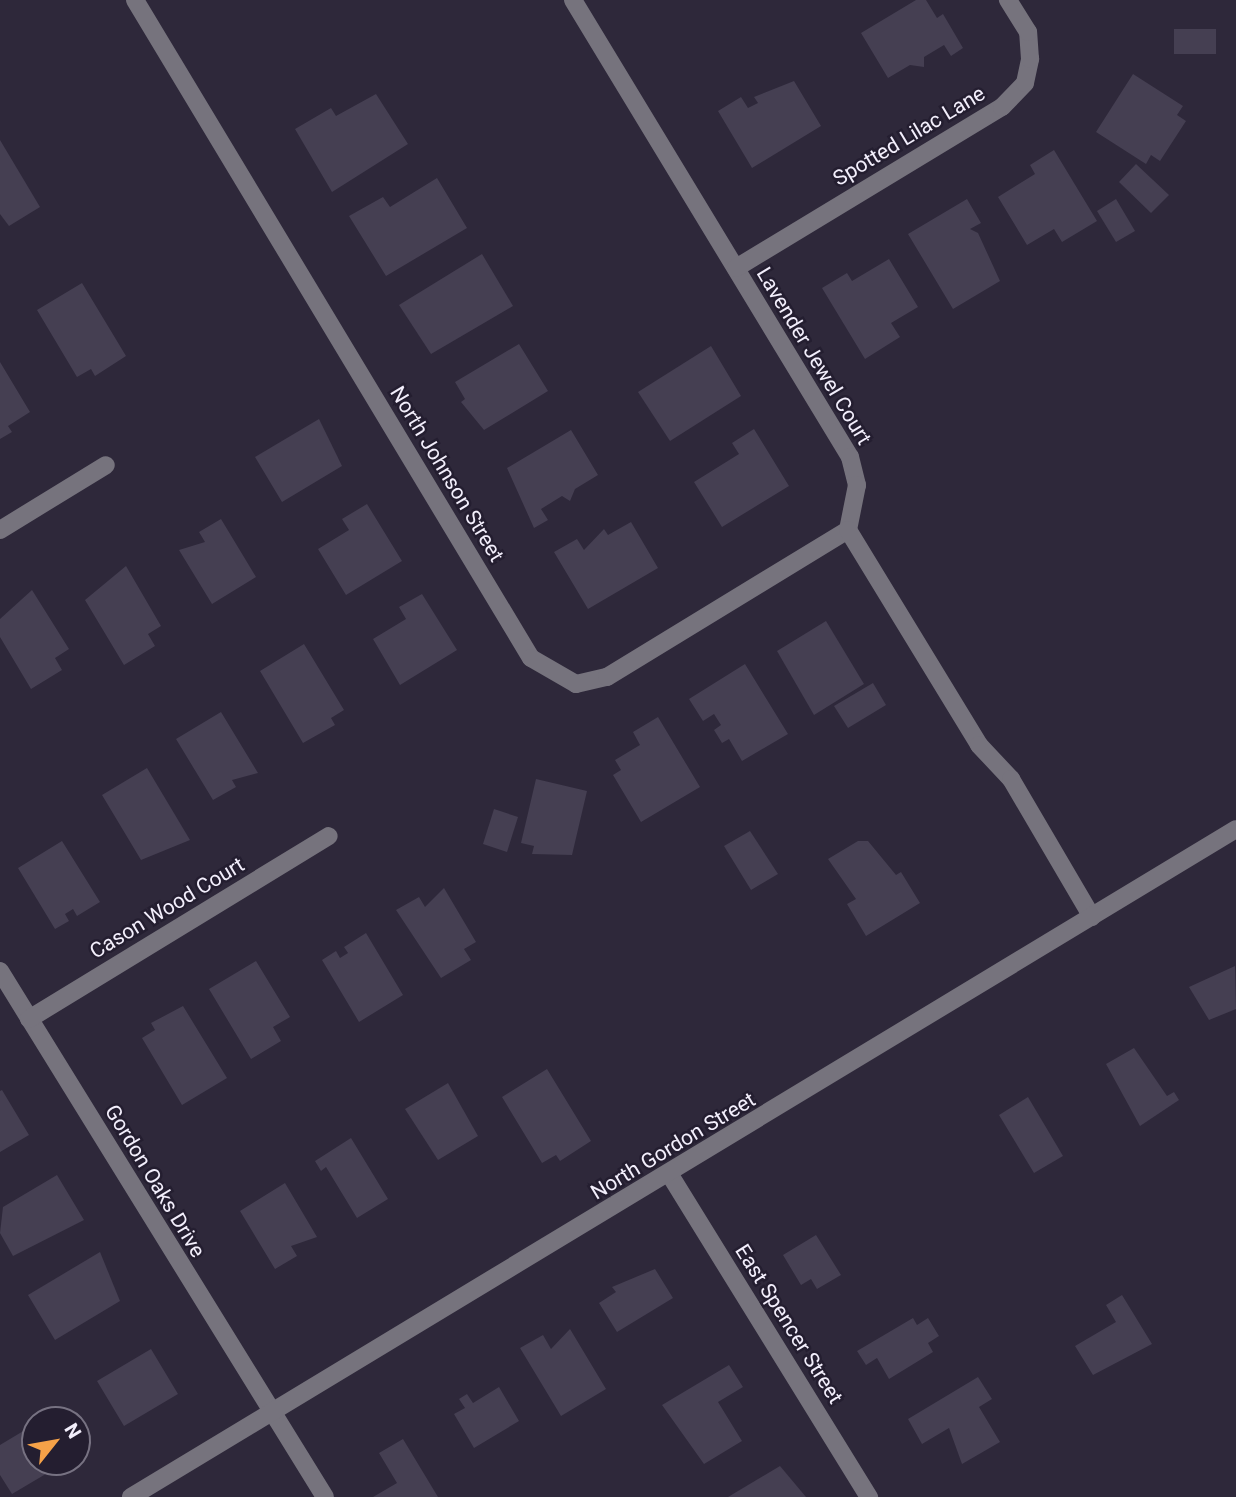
<!DOCTYPE html>
<style>
body{margin:0}
#map{position:relative;width:1236px;height:1497px;overflow:hidden;background:#2e283a;font-family:Roboto,sans-serif}
div>[style]{position:absolute}
.building>*{inset:0;background:#453f52}
.minor>*{height:18px;margin:-9px;padding:0 9px;transform-origin:9px;border-radius:9px;background:#76737d}
span{translate:-50% -50%;white-space:nowrap;text-align:center;line-height:1.15;-webkit-text-stroke:5px #241e30;paint-order:stroke}
.street-label{font-size:21px;color:#f3effc}
.north{position:absolute;left:21px;top:1406px;width:70px;height:70px;box-sizing:border-box;background:#241e30;border:2px solid #777282;border-radius:50%;rotate:59deg;font-size:19px;font-weight:700;line-height:28px;text-align:center;color:#f3effc}
.north::after{content:'';display:block;margin:auto;width:24px;height:32px;background:#f6a248;clip-path:polygon(50% 0,100% 100%,50% 72%,0 100%)}
</style>
<div id="map">
<div class="building">
<i style="clip-path:polygon(916px 0,926px 0,937px 18px,943px 14px,963px 48px,951px 56px,944px 45px,924px 57px,924px 67px,910px 65px,888px 78px,861px 33px)"></i>
<i style="clip-path:polygon(1174px 29px,1216px 29px,1216px 54px,1174px 54px)"></i>
<i style="clip-path:polygon(1133px 74px,1183px 106px,1177px 115px,1186px 121px,1160px 161px,1151px 155px,1146px 164px,1096px 132px)"></i>
<i style="clip-path:polygon(794px 81px,821px 126px,752px 168px,718px 111px,741px 97px,748px 108px,758px 103px,754px 97px)"></i>
<i style="clip-path:polygon(376px 94px,408px 144px,332px 192px,295px 129px,331px 108px,336px 116px)"></i>
<i style="clip-path:polygon(0 140px,40px 207px,9px 226px,0 214px)"></i>
<i style="clip-path:polygon(1054px 150px,1097px 221px,1062px 242px,1054px 229px,1027px 245px,998px 197px,1035px 174px,1030px 165px)"></i>
<i style="clip-path:polygon(1136px 164px,1169px 195px,1151px 213px,1119px 182px)"></i>
<i style="clip-path:polygon(437px 178px,467px 228px,386px 276px,349px 216px,383px 197px,390px 207px)"></i>
<i style="clip-path:polygon(967px 199px,981px 223px,970px 229px,978px 233px,1000px 281px,953px 309px,908px 234px)"></i>
<i style="clip-path:polygon(1116px 199px,1135px 231px,1116px 242px,1097px 211px)"></i>
<i style="clip-path:polygon(482px 254px,513px 306px,431px 354px,399px 305px)"></i>
<i style="clip-path:polygon(889px 259px,918px 307px,891px 323px,900px 337px,865px 359px,822px 288px,847px 273px,852px 281px)"></i>
<i style="clip-path:polygon(82px 283px,126px 356px,95px 376px,91px 369px,77px 377px,37px 310px)"></i>
<i style="clip-path:polygon(519px 344px,548px 391px,484px 430px,461px 402px,465px 399px,455px 382px)"></i>
<i style="clip-path:polygon(711px 346px,741px 396px,670px 441px,638px 392px)"></i>
<i style="clip-path:polygon(0 362px,30px 412px,8px 426px,12px 432px,0 439px)"></i>
<i style="clip-path:polygon(319px 419px,342px 466px,282px 502px,255px 457px)"></i>
<i style="clip-path:polygon(754px 429px,789px 486px,722px 527px,694px 482px,739px 454px,732px 443px)"></i>
<i style="clip-path:polygon(571px 430px,598px 475px,575px 489px,570px 501px,562px 496px,541px 509px,548px 520px,534px 528px,507px 468px)"></i>
<i style="clip-path:polygon(367px 504px,402px 561px,346px 595px,318px 549px,349px 530px,342px 519px)"></i>
<i style="clip-path:polygon(221px 519px,256px 577px,212px 604px,179px 550px,205px 542px,199px 532px)"></i>
<i style="clip-path:polygon(631px 522px,658px 568px,588px 609px,554px 552px,577px 539px,584px 550px,604px 529px,608px 535px)"></i>
<i style="clip-path:polygon(126px 566px,161px 626px,148px 634px,155px 646px,124px 665px,85px 600px)"></i>
<i style="clip-path:polygon(32px 590px,69px 649px,55px 658px,62px 670px,31px 689px,0 637px,0 619px)"></i>
<i style="clip-path:polygon(422px 594px,457px 650px,400px 685px,373px 639px,406px 619px,399px 607px)"></i>
<i style="clip-path:polygon(826px 621px,864px 684px,814px 715px,777px 651px)"></i>
<i style="clip-path:polygon(304px 644px,344px 710px,331px 718px,335px 725px,303px 743px,260px 671px)"></i>
<i style="clip-path:polygon(745px 664px,788px 734px,742px 761px,729px 739px,722px 743px,714px 730px,721px 725px,714px 714px,703px 721px,689px 699px)"></i>
<i style="clip-path:polygon(873px 683px,886px 705px,848px 728px,834px 706px)"></i>
<i style="clip-path:polygon(221px 712px,258px 773px,232px 780px,236px 787px,213px 800px,176px 739px)"></i>
<i style="clip-path:polygon(658px 717px,700px 787px,641px 822px,613px 775px,621px 770px,615px 760px,640px 745px,633px 732px)"></i>
<i style="clip-path:polygon(147px 768px,190px 840px,141px 860px,102px 795px)"></i>
<i style="clip-path:polygon(536px 779px,587px 791px,572px 855px,532px 854px,534px 846px,521px 843px)"></i>
<i style="clip-path:polygon(494px 809px,518px 817px,507px 852px,483px 844px)"></i>
<i style="clip-path:polygon(750px 831px,778px 874px,751px 890px,724px 846px)"></i>
<i style="clip-path:polygon(62px 841px,100px 902px,77px 916px,73px 909px,65px 914px,69px 921px,55px 929px,18px 868px)"></i>
<i style="clip-path:polygon(858px 841px,868px 841px,896px 875px,901px 872px,920px 903px,866px 936px,847px 904px,856px 899px,828px 859px)"></i>
<i style="clip-path:polygon(444px 888px,476px 942px,464px 949px,471px 960px,441px 978px,396px 910px,419px 897px,425px 907px)"></i>
<i style="clip-path:polygon(366px 933px,403px 995px,359px 1022px,322px 960px,336px 951px,340px 958px,348px 953px,344px 947px)"></i>
<i style="clip-path:polygon(256px 961px,290px 1017px,273px 1027px,281px 1041px,251px 1059px,209px 989px)"></i>
<i style="clip-path:polygon(1235px 966px,1236px 1009px,1209px 1020px,1189px 987px)"></i>
<i style="clip-path:polygon(183px 1006px,227px 1078px,182px 1105px,142px 1038px,155px 1030px,151px 1023px)"></i>
<i style="clip-path:polygon(1134px 1048px,1167px 1096px,1174px 1092px,1179px 1100px,1140px 1126px,1106px 1064px)"></i>
<i style="clip-path:polygon(547px 1069px,591px 1141px,560px 1161px,556px 1155px,542px 1163px,502px 1097px)"></i>
<i style="clip-path:polygon(448px 1083px,478px 1136px,438px 1160px,405px 1109px)"></i>
<i style="clip-path:polygon(2px 1090px,29px 1135px,0 1152px,0 1091px)"></i>
<i style="clip-path:polygon(1028px 1097px,1063px 1156px,1034px 1173px,999px 1115px)"></i>
<i style="clip-path:polygon(351px 1138px,388px 1199px,357px 1218px,326px 1167px,321px 1171px,315px 1161px)"></i>
<i style="clip-path:polygon(57px 1175px,84px 1220px,13px 1256px,0 1233px,3px 1207px)"></i>
<i style="clip-path:polygon(285px 1183px,317px 1237px,291px 1246px,297px 1256px,275px 1269px,240px 1211px)"></i>
<i style="clip-path:polygon(816px 1235px,841px 1275px,817px 1289px,811px 1279px,801px 1285px,783px 1255px)"></i>
<i style="clip-path:polygon(100px 1252px,120px 1301px,55px 1340px,28px 1295px)"></i>
<i style="clip-path:polygon(655px 1269px,673px 1298px,617px 1332px,599px 1303px,616px 1292px,612px 1287px)"></i>
<i style="clip-path:polygon(1122px 1295px,1152px 1344px,1093px 1375px,1075px 1346px,1116px 1322px,1106px 1305px)"></i>
<i style="clip-path:polygon(913px 1318px,917px 1325px,928px 1318px,939px 1336px,928px 1343px,933px 1352px,889px 1379px,877px 1358px,866px 1365px,857px 1351px)"></i>
<i style="clip-path:polygon(570px 1329px,606px 1389px,561px 1416px,520px 1348px,543px 1335px,551px 1349px)"></i>
<i style="clip-path:polygon(151px 1349px,178px 1394px,124px 1426px,97px 1381px)"></i>
<i style="clip-path:polygon(729px 1365px,743px 1387px,718px 1402px,742px 1441px,704px 1464px,662px 1405px)"></i>
<i style="clip-path:polygon(978px 1377px,992px 1399px,979px 1407px,1000px 1442px,962px 1464px,949px 1428px,922px 1444px,908px 1419px)"></i>
<i style="clip-path:polygon(499px 1387px,519px 1421px,474px 1448px,454px 1414px,465px 1408px,459px 1399px,467px 1394px,473px 1403px)"></i>
<i style="clip-path:polygon(35px 1424px,35px 1462px,61px 1465px,12px 1494px,0 1475px,0 1445px)"></i>
<i style="clip-path:polygon(403px 1439px,438px 1497px,373px 1497px,397px 1483px,379px 1453px)"></i>
<i style="clip-path:polygon(780px 1466px,806px 1497px,728px 1497px)"></i>
</div>
<div class="minor">
<i style="left:135px;top:0;width:768px;rotate:58.96deg"></i>
<i style="left:531px;top:658px;width:52px;rotate:30deg"></i>
<i style="left:576px;top:684px;width:32px;rotate:-13deg"></i>
<i style="left:607px;top:677px;width:282px;rotate:-31.4deg"></i>
<i style="left:573px;top:0;width:534px;rotate:58.78deg"></i>
<i style="left:850px;top:457px;width:29px;rotate:76deg"></i>
<i style="left:857px;top:485px;width:46px;rotate:101.3deg"></i>
<i style="left:848px;top:530px;width:252px;rotate:58.6deg"></i>
<i style="left:979px;top:745px;width:47px;rotate:46.7deg"></i>
<i style="left:1011px;top:779px;width:160px;rotate:59.6deg"></i>
<i style="left:736px;top:268px;width:311px;rotate:-31.2deg"></i>
<i style="left:1002px;top:107px;width:33px;rotate:-46deg"></i>
<i style="left:1025px;top:83px;width:25px;rotate:-78deg"></i>
<i style="left:1030px;top:59px;width:27px;rotate:-94deg"></i>
<i style="left:1028px;top:32px;width:38px;rotate:-122deg"></i>
<i style="left:0;top:530px;width:124px;rotate:-31.5deg"></i>
<i style="left:0;top:971px;width:618px;rotate:58.29deg"></i>
<i style="left:29px;top:1019px;width:351px;rotate:-31.4deg"></i>
<i style="left:670px;top:1175px;width:379px;rotate:58.3deg"></i>
<i style="left:131px;top:1497px;width:1291px;rotate:-31.15deg"></i>
</div>
<div class="street-label">
<span style="left:909px;top:136px;rotate:-31deg">Spotted Lilac Lane</span>
<span style="left:814px;top:356px;rotate:59deg">Lavender Jewel Court</span>
<span style="left:447px;top:474px;rotate:59deg">North Johnson Street</span>
<span style="left:167px;top:908px;rotate:-31deg">Cason Wood Court</span>
<span style="left:673px;top:1146px;rotate:-31deg">North Gordon Street</span>
<span style="left:155px;top:1181px;rotate:59deg">Gordon Oaks Drive</span>
<span style="left:789px;top:1324px;rotate:58deg">East Spencer Street</span>
</div>
<div class="north">N</div>
</div>
